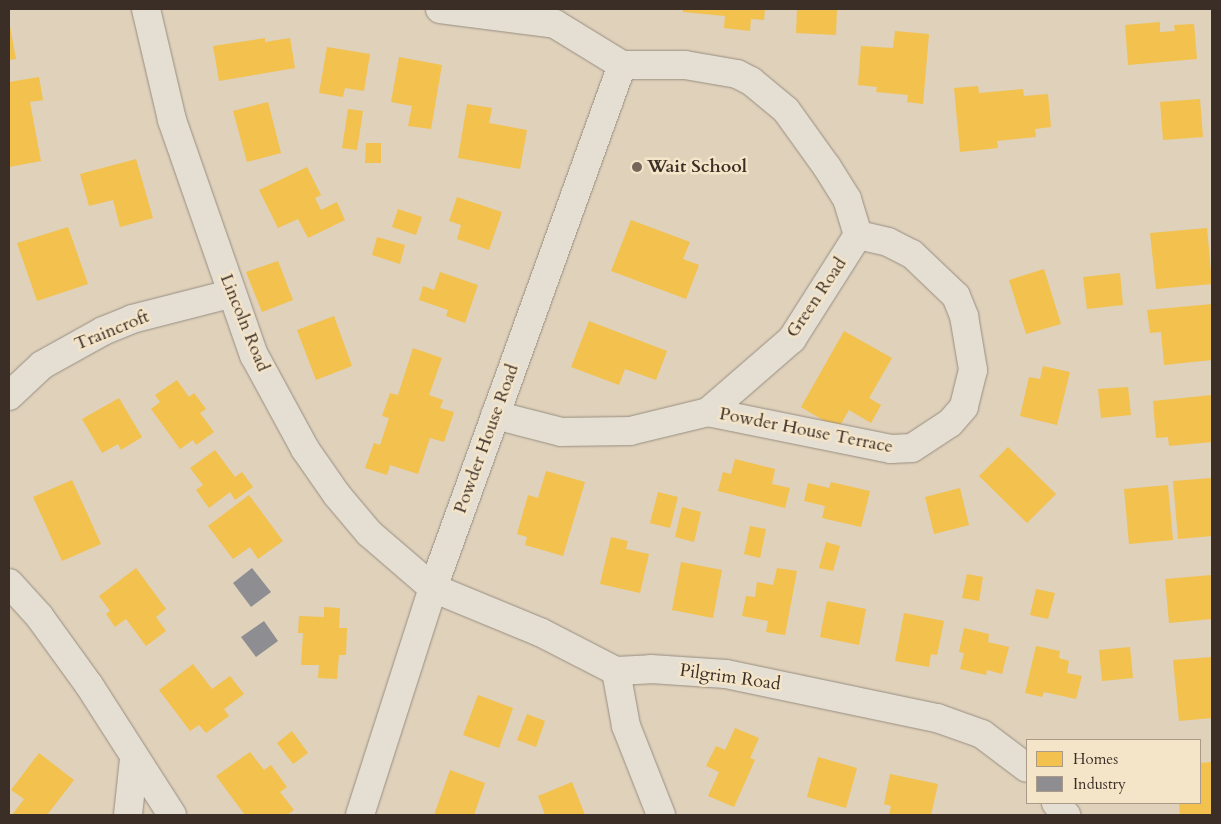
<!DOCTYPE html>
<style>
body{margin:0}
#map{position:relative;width:1221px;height:824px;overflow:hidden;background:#dfd1ba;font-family:Cardo,serif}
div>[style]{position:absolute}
.homes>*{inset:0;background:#f2c14e}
.industry>*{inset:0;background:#8d8d92}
.roads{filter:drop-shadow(0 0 1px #988e81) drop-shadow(0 0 1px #988e81)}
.minor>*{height:28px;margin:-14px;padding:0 14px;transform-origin:14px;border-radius:14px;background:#e5ded2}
.dots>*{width:14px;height:14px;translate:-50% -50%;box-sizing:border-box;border:2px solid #f4e4c8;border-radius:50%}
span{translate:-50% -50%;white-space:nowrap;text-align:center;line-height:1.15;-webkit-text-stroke:5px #f4e4c8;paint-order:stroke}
.poi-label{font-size:18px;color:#3a2e27;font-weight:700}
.left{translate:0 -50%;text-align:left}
.street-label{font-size:18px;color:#3a2e27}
.frame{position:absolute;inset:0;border:10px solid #3a2e27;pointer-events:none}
.legend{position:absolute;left:1026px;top:739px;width:175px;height:65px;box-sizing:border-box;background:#f4e4c8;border:1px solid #aa9b88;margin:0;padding:6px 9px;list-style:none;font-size:15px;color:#3a2e27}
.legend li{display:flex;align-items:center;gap:10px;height:25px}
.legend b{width:25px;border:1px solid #aa9b88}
</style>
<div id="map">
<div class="homes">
<i style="clip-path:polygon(683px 9px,765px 9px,764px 20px,751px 19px,750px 31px,724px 28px,725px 16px,683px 12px)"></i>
<i style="clip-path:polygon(797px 9px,837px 9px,836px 35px,796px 33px)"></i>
<i style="clip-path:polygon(9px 21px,16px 59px,9px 60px)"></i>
<i style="clip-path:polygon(1160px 22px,1160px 32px,1175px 31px,1174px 25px,1194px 24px,1197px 59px,1128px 65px,1125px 25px)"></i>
<i style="clip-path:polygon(895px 31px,929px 34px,923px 104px,907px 102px,908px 95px,876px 92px,877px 87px,858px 85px,861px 46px,893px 48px)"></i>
<i style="clip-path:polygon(265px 38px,265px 42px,290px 38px,295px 68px,219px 81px,213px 46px)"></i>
<i style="clip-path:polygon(327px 47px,370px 54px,364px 91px,345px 88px,343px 97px,319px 93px)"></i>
<i style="clip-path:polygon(399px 57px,442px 65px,431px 129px,408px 126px,412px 106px,391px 102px)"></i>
<i style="clip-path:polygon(39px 77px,43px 100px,30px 102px,41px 161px,9px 167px,9px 82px)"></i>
<i style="clip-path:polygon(978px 86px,979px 93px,1023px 89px,1024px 96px,1048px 94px,1051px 127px,1035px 129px,1036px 137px,997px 141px,998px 148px,960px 152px,954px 88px)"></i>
<i style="clip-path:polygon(1200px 99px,1203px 137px,1163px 140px,1160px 102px)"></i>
<i style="clip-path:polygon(268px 102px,281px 153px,247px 162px,233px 111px)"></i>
<i style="clip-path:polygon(467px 104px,492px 108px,489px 123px,527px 130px,520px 169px,458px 158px)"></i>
<i style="clip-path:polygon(348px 109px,363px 111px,357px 150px,342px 148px)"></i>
<i style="clip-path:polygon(366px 143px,381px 143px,381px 163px,365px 163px)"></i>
<i style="clip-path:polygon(136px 159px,153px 218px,120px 227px,113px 200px,89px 206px,80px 174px)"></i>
<i style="clip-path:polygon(307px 167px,321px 195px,315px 198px,321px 210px,337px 202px,345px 220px,308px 238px,298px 219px,278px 228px,259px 190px)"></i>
<i style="clip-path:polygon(457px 197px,502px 212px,489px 250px,457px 239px,461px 225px,449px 221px)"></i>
<i style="clip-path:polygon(398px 209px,422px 217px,416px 235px,392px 227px)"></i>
<i style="clip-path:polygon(631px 220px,690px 242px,683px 259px,699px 265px,686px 299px,611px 271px)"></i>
<i style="clip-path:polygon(68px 227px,88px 284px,37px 301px,17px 243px)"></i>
<i style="clip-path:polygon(1207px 228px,1212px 284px,1156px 289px,1150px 233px)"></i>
<i style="clip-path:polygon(377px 237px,405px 245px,400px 264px,372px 255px)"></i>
<i style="clip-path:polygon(278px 261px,293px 300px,262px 312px,246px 272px)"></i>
<i style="clip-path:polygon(1044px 269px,1061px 324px,1026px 334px,1009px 280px)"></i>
<i style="clip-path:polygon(440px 272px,478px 285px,465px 323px,446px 316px,448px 310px,419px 300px,423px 286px,434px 290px)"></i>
<i style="clip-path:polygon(1120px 273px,1123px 305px,1087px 309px,1083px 277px)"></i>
<i style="clip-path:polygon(1212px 304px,1212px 360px,1164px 365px,1161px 332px,1150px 333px,1147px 310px)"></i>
<i style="clip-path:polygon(334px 316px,352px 366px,316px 380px,297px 330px)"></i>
<i style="clip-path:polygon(589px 321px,667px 351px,656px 380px,625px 369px,619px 385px,571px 367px)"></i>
<i style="clip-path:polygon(844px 331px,892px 358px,869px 398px,881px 405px,871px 423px,849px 410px,838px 429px,801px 407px)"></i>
<i style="clip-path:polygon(413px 348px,442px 358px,429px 395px,443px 400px,440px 408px,454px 412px,444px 442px,430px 438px,418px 474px,390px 465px,387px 475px,365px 468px,374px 443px,380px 445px,389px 418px,382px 416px,390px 393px,398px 395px)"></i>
<i style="clip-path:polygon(1043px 366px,1070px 372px,1057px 425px,1020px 416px,1029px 377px,1040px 379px)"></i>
<i style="clip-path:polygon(177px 380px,189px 397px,194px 393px,206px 409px,200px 413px,214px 432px,196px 445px,193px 440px,180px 449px,151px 409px,160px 402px,155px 395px)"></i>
<i style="clip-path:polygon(1128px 387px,1131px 415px,1101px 418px,1098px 389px)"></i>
<i style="clip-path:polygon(1212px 395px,1212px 442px,1169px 446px,1168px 437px,1156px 438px,1153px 401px)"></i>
<i style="clip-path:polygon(119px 398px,142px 437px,121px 450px,118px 444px,102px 453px,82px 419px)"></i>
<i style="clip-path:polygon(1008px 447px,1056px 494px,1027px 523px,979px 476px)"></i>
<i style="clip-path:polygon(215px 450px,235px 477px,242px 472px,253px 487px,235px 500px,230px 492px,209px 508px,196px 490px,203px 485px,190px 468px)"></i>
<i style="clip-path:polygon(735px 459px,775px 469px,772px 484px,790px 488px,785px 508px,718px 491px,723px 472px,731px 474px)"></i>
<i style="clip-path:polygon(546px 471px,585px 482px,563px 556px,525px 545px,527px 537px,517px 534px,528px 495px,538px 498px)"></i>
<i style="clip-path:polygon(1212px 478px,1212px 536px,1178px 539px,1173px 481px)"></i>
<i style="clip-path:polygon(72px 480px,101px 544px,62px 561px,33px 497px)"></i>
<i style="clip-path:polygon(831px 482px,870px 491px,861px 527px,822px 518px,825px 506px,804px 501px,808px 483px,829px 488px)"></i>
<i style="clip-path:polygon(1168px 485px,1173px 540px,1129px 544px,1124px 489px)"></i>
<i style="clip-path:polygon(960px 488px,969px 525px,934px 534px,925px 497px)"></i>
<i style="clip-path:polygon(658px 492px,678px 497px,670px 528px,650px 523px)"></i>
<i style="clip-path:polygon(249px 495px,283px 541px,258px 559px,250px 547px,233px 559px,208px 526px)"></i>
<i style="clip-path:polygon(682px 507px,701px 512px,694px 542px,675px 537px)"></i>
<i style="clip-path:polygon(750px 526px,766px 529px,760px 558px,744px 554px)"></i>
<i style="clip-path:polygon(611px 537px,628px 541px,626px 549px,649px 554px,640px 593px,600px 584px)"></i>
<i style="clip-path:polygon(826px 542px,840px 546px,833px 571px,819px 568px)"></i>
<i style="clip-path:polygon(681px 562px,722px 570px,713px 618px,672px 610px)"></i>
<i style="clip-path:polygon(136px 568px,166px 609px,156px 617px,166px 631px,146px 646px,126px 619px,115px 627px,106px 614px,110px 611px,99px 596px)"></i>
<i style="clip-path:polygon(777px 568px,797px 571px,785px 635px,766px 632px,768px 621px,742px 616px,746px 596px,755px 597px,757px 582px,773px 585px)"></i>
<i style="clip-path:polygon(967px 574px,983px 577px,979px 601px,962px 598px)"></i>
<i style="clip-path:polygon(1212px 575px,1212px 619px,1169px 623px,1165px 579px)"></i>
<i style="clip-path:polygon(1036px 589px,1055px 593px,1048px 619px,1030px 615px)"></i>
<i style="clip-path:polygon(827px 601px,866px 609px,859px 645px,820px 637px)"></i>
<i style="clip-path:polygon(324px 607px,340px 608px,339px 628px,347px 628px,346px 655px,339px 655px,337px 679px,318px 678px,319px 665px,301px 665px,303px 633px,298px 633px,299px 616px,324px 617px)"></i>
<i style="clip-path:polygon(904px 613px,944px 621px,937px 655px,931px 654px,929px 667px,895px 661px)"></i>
<i style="clip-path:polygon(964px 628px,989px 634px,988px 642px,1009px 647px,1002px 674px,987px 670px,986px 675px,960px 669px,964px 653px,959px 652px)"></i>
<i style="clip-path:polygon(1036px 646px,1060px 651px,1059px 658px,1069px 661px,1067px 673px,1082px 676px,1076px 699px,1044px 692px,1042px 697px,1025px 693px)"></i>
<i style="clip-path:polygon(1130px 647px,1133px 678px,1102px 681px,1099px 650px)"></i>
<i style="clip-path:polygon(1212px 657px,1212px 718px,1179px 721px,1173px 660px)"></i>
<i style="clip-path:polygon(193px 664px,212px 689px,230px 676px,244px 694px,224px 709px,229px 716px,206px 733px,199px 725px,190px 731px,159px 690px)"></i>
<i style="clip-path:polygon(478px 695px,513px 708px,499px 748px,463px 735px)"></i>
<i style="clip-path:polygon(527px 714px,545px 721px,536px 747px,517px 740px)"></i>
<i style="clip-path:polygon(735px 728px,759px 738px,750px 758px,755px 760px,734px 807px,708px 796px,719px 772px,706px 766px,716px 746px,725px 750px)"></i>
<i style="clip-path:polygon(292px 731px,308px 753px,293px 764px,277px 743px)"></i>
<i style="clip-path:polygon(250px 752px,264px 770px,271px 765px,287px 787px,280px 792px,294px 810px,287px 815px,245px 815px,216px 776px)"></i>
<i style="clip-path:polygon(39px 753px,74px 780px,47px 815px,12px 815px,24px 799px,11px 790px)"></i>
<i style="clip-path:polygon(818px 757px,857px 768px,846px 808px,807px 797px)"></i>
<i style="clip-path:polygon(1212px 762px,1212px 815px,1180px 815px,1179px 803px,1200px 803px,1200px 763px)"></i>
<i style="clip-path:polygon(450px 770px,485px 783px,474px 815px,434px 815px)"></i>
<i style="clip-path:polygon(890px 774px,938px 784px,931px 815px,889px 815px,891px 806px,884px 804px)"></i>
<i style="clip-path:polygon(572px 782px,585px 815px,545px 815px,538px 796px)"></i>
</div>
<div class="industry">
<i style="clip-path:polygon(252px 568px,271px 592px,251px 607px,233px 583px)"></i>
<i style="clip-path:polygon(264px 621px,278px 641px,256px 657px,241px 637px)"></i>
</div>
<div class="roads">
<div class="minor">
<i style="left:146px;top:9px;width:114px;rotate:76.8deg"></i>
<i style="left:172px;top:120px;width:249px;rotate:70.8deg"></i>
<i style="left:254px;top:355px;width:107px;rotate:61.5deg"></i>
<i style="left:305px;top:449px;width:56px;rotate:55.2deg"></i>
<i style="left:337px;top:495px;width:50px;rotate:49.9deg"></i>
<i style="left:369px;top:533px;width:84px;rotate:40.7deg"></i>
<i style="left:433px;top:588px;width:116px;rotate:22.4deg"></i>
<i style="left:540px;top:632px;width:85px;rotate:27.2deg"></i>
<i style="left:616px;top:671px;width:35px;rotate:-3deg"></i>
<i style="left:651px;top:669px;width:75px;rotate:3.8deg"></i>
<i style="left:726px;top:674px;width:216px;rotate:11.8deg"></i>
<i style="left:937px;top:718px;width:48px;rotate:19.6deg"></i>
<i style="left:982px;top:734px;width:56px;rotate:37.1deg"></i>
<i style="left:440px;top:9px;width:116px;rotate:7.4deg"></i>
<i style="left:555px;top:24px;width:79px;rotate:31.5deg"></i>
<i style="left:622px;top:65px;width:63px"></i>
<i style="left:685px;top:65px;width:53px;rotate:9.8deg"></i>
<i style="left:737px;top:74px;width:16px;rotate:27deg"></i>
<i style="left:751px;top:81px;width:45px;rotate:39.6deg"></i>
<i style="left:786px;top:110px;width:70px;rotate:54.3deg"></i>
<i style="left:827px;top:167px;width:38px;rotate:58deg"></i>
<i style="left:847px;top:199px;width:38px;rotate:73deg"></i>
<i style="left:858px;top:235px;width:31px;rotate:13deg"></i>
<i style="left:888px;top:242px;width:27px;rotate:27deg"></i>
<i style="left:912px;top:254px;width:61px;rotate:43.7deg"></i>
<i style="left:956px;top:296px;width:22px;rotate:68deg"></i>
<i style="left:964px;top:316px;width:55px;rotate:80.5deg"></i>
<i style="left:973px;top:370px;width:38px;rotate:104deg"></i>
<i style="left:964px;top:407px;width:21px;rotate:131deg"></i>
<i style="left:950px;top:423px;width:45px;rotate:146.7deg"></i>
<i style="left:912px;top:448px;width:21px;rotate:177deg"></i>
<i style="left:891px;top:449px;width:187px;rotate:-168.6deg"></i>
<i style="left:9px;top:396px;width:45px;rotate:-43.2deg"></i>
<i style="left:42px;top:365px;width:70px;rotate:-29.1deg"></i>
<i style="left:103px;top:331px;width:31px;rotate:-22deg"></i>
<i style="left:132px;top:319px;width:101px;rotate:-14.3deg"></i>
<i style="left:495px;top:415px;width:68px;rotate:14.4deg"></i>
<i style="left:561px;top:432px;width:69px;rotate:-0.8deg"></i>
<i style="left:630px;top:431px;width:80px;rotate:-13.7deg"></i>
<i style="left:708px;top:412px;width:111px;rotate:-41deg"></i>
<i style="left:792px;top:339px;width:123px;rotate:-57.6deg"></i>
<i style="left:9px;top:583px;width:45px;rotate:47.7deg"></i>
<i style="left:39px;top:616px;width:85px;rotate:54.1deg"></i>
<i style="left:89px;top:685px;width:154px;rotate:57.4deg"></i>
<i style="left:616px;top:671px;width:56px;rotate:79.7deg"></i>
<i style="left:626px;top:726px;width:96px;rotate:68.5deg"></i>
<i style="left:1056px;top:803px;width:16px;rotate:50deg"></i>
<i style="left:128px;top:815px;width:56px;rotate:-83.9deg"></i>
<i style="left:360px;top:815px;width:238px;rotate:-72.2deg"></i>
<i style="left:433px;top:588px;width:556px;rotate:-70.13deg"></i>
</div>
</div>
<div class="dots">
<i style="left:637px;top:167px;background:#74675a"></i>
</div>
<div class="poi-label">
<span class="left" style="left:647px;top:167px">Wait School</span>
</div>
<div class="street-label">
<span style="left:817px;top:298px;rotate:-56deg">Green Road</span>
<span style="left:244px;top:323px;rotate:68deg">Lincoln Road</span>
<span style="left:112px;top:331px;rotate:-22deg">Traincroft</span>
<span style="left:806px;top:431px;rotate:11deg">Powder House Terrace</span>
<span style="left:487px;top:439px;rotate:-70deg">Powder House Road</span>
<span style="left:730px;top:678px;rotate:8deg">Pilgrim Road</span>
</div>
<div class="frame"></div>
<ul class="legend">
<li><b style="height:14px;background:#f2c14e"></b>Homes</li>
<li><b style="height:14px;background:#8d8d92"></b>Industry</li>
</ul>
</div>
